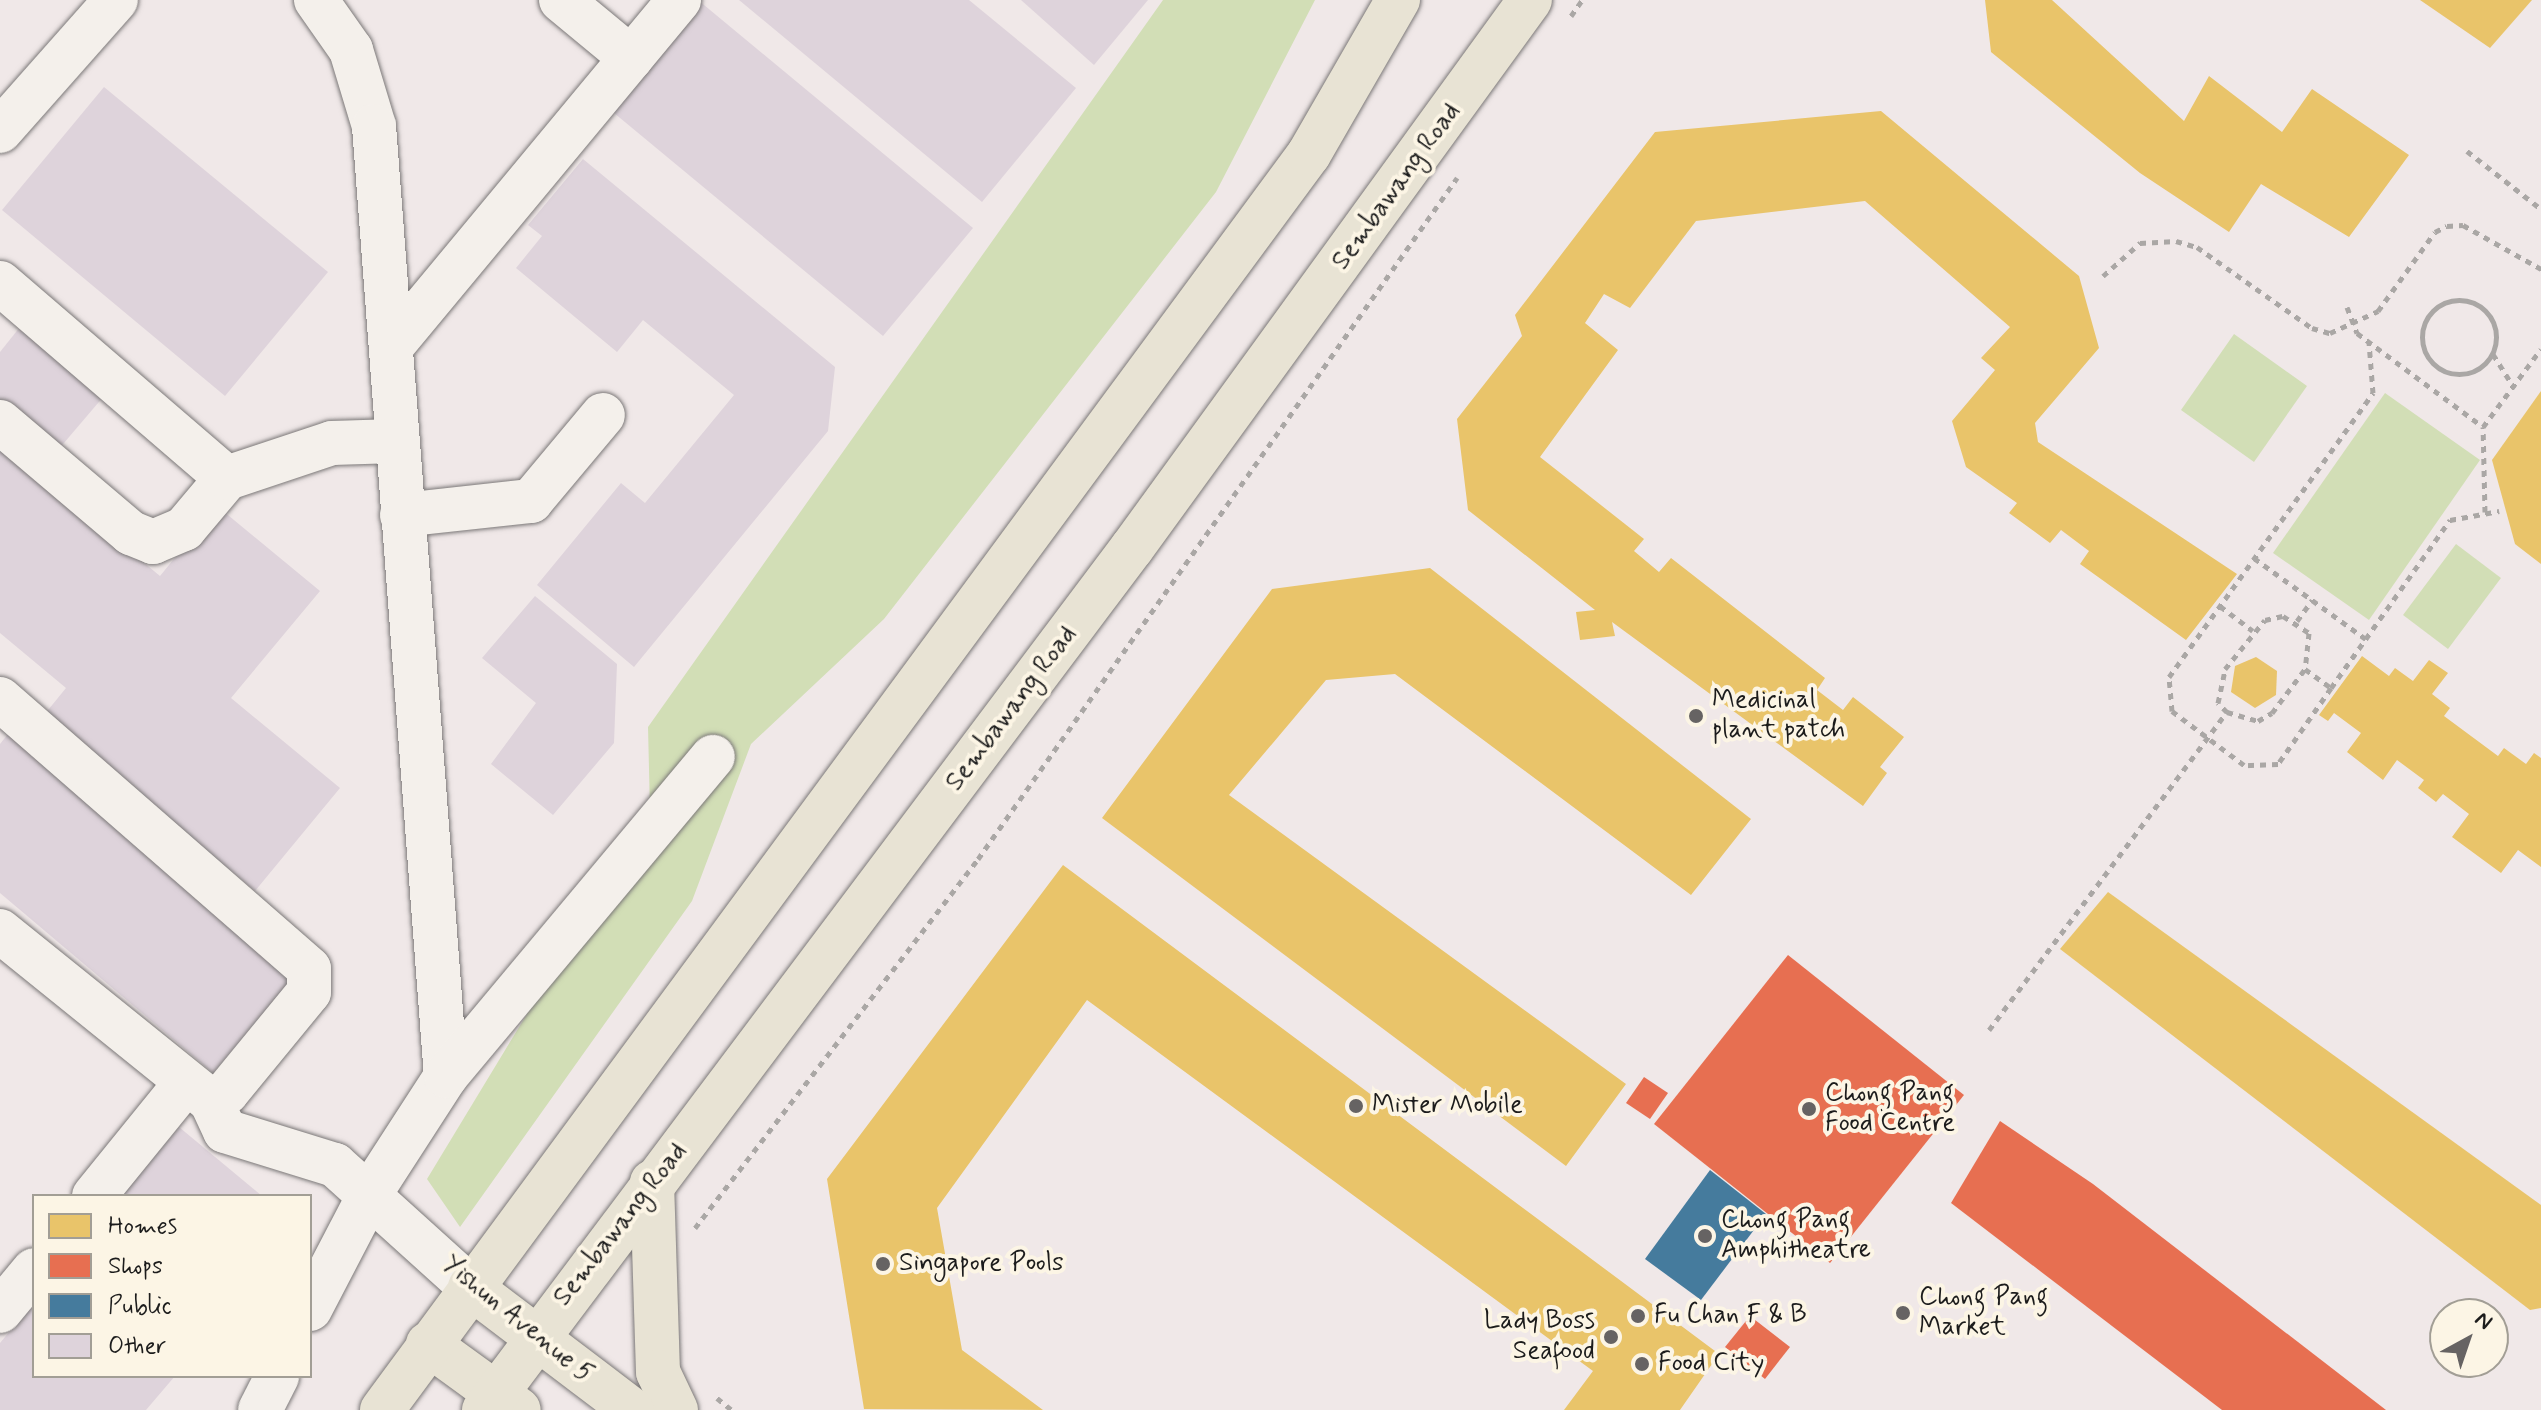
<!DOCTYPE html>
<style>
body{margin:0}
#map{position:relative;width:2541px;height:1410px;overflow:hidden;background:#f0e8e8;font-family:Mynerve,sans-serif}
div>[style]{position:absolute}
.green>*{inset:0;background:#d2deb6}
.homes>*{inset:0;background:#e9c46a}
.shops>*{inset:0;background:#e76f51}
.public>*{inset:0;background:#457b9d}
.building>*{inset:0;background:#ded3db}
.path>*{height:5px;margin-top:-2.5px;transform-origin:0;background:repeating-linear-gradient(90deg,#aaa7a5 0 6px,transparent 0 12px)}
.path>.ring{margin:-2.5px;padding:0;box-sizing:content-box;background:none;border:5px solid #aaa7a5;border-radius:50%}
.roads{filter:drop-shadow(0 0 2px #7b7878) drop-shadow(0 0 2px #7b7878)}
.minor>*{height:44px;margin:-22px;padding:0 22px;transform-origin:22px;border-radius:22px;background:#f4f0eb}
.major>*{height:44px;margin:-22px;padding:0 22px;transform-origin:22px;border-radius:22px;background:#e8e3d4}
.dots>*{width:22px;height:22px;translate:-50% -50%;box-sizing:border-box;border:4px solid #fcf5e5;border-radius:50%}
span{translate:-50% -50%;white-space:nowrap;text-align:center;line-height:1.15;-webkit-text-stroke:8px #fcf5e5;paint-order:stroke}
.street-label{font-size:26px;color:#1c1c1c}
.poi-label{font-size:26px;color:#1c1c1c}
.left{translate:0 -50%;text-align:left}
.right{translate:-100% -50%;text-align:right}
.legend{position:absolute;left:32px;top:1194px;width:280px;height:184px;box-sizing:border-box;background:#fcf5e5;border:2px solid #a29e95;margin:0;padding:10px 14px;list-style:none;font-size:24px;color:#1c1c1c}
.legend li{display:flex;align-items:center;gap:16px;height:40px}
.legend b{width:40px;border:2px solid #a29e95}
.north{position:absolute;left:2429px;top:1298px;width:80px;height:80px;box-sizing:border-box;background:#fcf5e5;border:2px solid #a29e95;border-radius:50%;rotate:40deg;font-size:22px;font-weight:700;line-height:32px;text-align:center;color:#1c1c1c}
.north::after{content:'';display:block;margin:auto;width:28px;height:36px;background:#666363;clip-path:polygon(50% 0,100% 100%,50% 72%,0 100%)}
</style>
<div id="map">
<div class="green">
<i style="clip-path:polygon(1163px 0,1315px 0,1216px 192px,884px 619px,751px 744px,692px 901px,460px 1227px,427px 1179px,650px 811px,648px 727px)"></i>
<i style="clip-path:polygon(2234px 334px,2307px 386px,2254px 462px,2181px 410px)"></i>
<i style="clip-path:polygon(2385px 393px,2480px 460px,2369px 620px,2273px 553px)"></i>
<i style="clip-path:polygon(2456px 544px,2501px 578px,2448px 649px,2403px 615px)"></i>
</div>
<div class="homes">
<i style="clip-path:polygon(1985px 0,2052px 0,2184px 121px,2209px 76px,2282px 132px,2312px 89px,2409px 155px,2349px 237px,2261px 184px,2229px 232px,2140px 173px,1991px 52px)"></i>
<i style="clip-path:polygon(2420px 0,2532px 0,2490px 48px)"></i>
<i style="clip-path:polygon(1881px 111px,2079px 276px,2099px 348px,2035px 423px,2038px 442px,2237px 574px,2186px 640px,2080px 564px,2089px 551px,2061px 530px,2050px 543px,2009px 513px,2017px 503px,1966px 467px,1952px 421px,1995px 370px,1981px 358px,2010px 327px,1865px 201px,1696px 221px,1630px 308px,1604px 294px,1585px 323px,1618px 350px,1540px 457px,1644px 539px,1634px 551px,1659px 572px,1671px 558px,1825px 678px,1817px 690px,1843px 710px,1853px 697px,1904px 737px,1880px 767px,1887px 773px,1863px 806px,1612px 622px,1615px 636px,1580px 640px,1576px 612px,1595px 610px,1468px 510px,1457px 419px,1522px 336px,1515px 315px,1655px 132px)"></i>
<i style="clip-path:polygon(2541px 391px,2541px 564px,2515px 544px,2492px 460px)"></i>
<i style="clip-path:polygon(1430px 568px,1751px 819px,1691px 895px,1395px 674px,1326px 680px,1229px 795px,1626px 1084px,1566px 1166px,1102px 818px,1272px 589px)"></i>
<i style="clip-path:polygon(2362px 656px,2389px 676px,2395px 668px,2413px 681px,2429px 660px,2448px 673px,2432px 694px,2450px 708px,2444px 716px,2498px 756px,2504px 748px,2526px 764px,2534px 753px,2541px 758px,2541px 867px,2518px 850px,2501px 873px,2452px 837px,2469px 814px,2443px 794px,2436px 802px,2418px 788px,2424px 780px,2397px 760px,2383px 780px,2347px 752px,2361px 733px,2334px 713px,2328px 721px,2319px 715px)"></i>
<i style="clip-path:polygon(2256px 657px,2277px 671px,2276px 695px,2255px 708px,2231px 692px,2235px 666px)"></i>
<i style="clip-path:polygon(1063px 865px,1719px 1354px,1680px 1410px,1564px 1410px,1593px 1371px,1087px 1000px,937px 1208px,962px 1350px,1043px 1410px,864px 1409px,827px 1179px)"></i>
<i style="clip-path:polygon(2108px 892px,2541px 1205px,2541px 1308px,2530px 1310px,2060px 949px)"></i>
</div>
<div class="shops">
<i style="clip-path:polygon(1788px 955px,1964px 1095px,1830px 1263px,1654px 1124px)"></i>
<i style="clip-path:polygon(1644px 1077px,1668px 1093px,1650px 1119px,1626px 1103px)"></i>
<i style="clip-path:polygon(2000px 1121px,2093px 1184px,2386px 1410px,2222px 1410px,1951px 1203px)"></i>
<i style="clip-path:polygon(1750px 1316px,1790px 1347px,1765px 1379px,1725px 1347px)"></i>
</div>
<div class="public">
<i style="clip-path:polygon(1710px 1170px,1766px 1214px,1701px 1300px,1645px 1259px)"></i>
</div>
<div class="building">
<i style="clip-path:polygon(698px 0,973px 228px,883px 336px,608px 108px)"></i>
<i style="clip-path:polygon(739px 0,969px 0,1076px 88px,982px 202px)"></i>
<i style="clip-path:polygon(1021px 0,1148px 0,1094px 65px)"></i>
<i style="clip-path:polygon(104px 87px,328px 272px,225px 396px,2px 210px)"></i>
<i style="clip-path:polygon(583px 159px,835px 367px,828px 431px,634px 667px,537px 585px,621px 483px,645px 503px,734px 395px,643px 320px,617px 352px,516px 268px,542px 236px,528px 225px)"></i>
<i style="clip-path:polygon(20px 327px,104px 396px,52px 457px,0 412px,0 352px)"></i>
<i style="clip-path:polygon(0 444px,160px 576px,217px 506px,320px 591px,231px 698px,340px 788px,255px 891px,44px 715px,66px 688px,0 633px)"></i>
<i style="clip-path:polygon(535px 596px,617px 664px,614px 743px,553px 815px,491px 764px,536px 703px,482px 658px)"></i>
<i style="clip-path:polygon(12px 729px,298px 972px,213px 1073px,0 893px,0 744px)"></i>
<i style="clip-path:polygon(179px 1127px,262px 1196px,122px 1196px)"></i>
<i style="clip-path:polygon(34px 1302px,34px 1376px,175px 1376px,146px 1410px,0 1410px,0 1343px)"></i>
</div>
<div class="path">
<i style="left:1571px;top:16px;width:19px;rotate:-55deg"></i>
<i style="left:2467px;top:151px;width:94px;rotate:38.1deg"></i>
<i style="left:2103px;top:276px;width:50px;rotate:-41.7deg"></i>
<i style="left:2140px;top:243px;width:36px;rotate:-3deg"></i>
<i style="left:2176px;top:241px;width:22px;rotate:16deg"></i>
<i style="left:2197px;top:247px;width:141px;rotate:35.2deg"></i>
<i style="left:2312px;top:328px;width:19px;rotate:16deg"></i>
<i style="left:2330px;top:333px;width:53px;rotate:-24.6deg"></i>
<i style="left:2378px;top:311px;width:97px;rotate:-54.2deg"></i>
<i style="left:2435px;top:232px;width:13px;rotate:-27deg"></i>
<i style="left:2447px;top:226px;width:16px;rotate:-4deg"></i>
<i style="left:2463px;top:225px;width:90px;rotate:29.4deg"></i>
<i class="ring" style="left:2422px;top:300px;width:69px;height:69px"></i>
<i style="left:2347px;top:307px;width:28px;rotate:69deg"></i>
<i style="left:2357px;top:333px;width:157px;rotate:36.7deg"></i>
<i style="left:2493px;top:354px;width:40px;rotate:58deg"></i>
<i style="left:2485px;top:512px;width:85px;rotate:-91.3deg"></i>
<i style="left:2483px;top:427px;width:97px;rotate:-53.4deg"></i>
<i style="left:2254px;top:558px;width:138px;rotate:35.9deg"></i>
<i style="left:2220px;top:606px;width:41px;rotate:37.1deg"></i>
<i style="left:2297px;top:621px;width:26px;rotate:-54deg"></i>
<i style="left:2331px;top:688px;width:93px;rotate:124.9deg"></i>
<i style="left:2278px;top:764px;width:34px;rotate:178deg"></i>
<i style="left:2244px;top:765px;width:90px;rotate:-143.1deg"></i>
<i style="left:2172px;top:711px;width:34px;rotate:-95deg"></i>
<i style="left:2169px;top:677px;width:350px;rotate:-54.3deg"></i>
<i style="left:2373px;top:393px;width:51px;rotate:-94.5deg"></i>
<i style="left:2227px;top:712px;width:13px;rotate:-135deg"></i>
<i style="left:2218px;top:703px;width:35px;rotate:-78deg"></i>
<i style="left:2225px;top:669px;width:63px;rotate:-50.8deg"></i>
<i style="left:2265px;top:620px;width:18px;rotate:-13deg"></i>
<i style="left:2283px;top:616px;width:31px;rotate:33deg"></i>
<i style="left:2309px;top:633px;width:36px;rotate:96deg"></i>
<i style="left:1989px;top:1030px;width:397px;rotate:-53.2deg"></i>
<i style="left:2227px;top:712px;width:32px;rotate:16deg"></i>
<i style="left:2258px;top:721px;width:16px;rotate:-30deg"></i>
<i style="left:2272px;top:713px;width:55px;rotate:-53.1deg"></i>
<i style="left:2305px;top:669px;width:32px;rotate:36deg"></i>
<i style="left:2331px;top:688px;width:206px;rotate:-54.7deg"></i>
<i style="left:2450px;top:520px;width:50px;rotate:-10.4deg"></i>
<i style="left:695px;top:1228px;width:465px;rotate:-52.5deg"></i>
<i style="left:978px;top:859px;width:833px;rotate:-54.88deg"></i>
<i style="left:717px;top:1398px;width:19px;rotate:39deg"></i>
</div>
<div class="roads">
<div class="minor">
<i style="left:316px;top:0;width:61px;rotate:55deg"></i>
<i style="left:351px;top:50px;width:79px;rotate:73.2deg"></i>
<i style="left:374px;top:126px;width:953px;rotate:85.67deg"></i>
<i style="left:561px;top:0;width:91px;rotate:39.6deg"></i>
<i style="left:0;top:131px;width:175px;rotate:-48.5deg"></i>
<i style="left:0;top:283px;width:299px;rotate:40.7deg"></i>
<i style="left:391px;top:347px;width:451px;rotate:-50.3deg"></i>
<i style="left:0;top:422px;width:172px;rotate:40.3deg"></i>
<i style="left:131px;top:533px;width:24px;rotate:22deg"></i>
<i style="left:153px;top:542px;width:34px;rotate:-23deg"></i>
<i style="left:184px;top:529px;width:67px;rotate:-49.9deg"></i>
<i style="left:227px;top:478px;width:111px;rotate:-18.4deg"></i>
<i style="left:332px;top:443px;width:64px;rotate:-1.8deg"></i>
<i style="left:402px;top:515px;width:130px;rotate:-6.2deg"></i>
<i style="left:531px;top:501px;width:112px;rotate:-50.1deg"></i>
<i style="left:0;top:699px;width:410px;rotate:41.1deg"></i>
<i style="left:309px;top:969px;width:23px;rotate:90deg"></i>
<i style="left:309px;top:992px;width:129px;rotate:129.4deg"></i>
<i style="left:227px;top:1092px;width:18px;rotate:151deg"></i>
<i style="left:0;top:931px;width:271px;rotate:38.9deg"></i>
<i style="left:211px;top:1101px;width:33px;rotate:65deg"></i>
<i style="left:225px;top:1131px;width:115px;rotate:17.2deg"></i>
<i style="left:335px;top:1165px;width:182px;rotate:42.1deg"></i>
<i style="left:94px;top:1196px;width:144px;rotate:-50.9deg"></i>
<i style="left:310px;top:1309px;width:132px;rotate:-62.5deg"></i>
<i style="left:371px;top:1192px;width:138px;rotate:-57.1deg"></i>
<i style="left:446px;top:1076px;width:416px;rotate:-50.1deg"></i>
<i style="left:0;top:1311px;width:53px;rotate:-50.3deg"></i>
<i style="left:260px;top:1410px;width:38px;rotate:-63deg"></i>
</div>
<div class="major">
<i style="left:652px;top:1182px;width:190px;rotate:88.2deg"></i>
<i style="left:658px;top:1372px;width:42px;rotate:64.7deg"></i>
<i style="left:470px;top:1287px;width:203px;rotate:37.2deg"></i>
<i style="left:428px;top:1344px;width:112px;rotate:36deg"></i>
<i style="left:382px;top:1410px;width:1561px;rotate:-53.57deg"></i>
<i style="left:1309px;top:154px;width:178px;rotate:-60deg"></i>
<i style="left:484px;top:1410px;width:1078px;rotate:-53.07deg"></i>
<i style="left:1132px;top:548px;width:677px;rotate:-54.01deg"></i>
</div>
</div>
<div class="dots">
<i style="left:1696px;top:716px;background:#666363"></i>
<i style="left:1356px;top:1106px;background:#666363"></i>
<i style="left:1809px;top:1109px;background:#666363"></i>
<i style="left:1705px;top:1236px;background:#666363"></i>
<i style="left:883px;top:1264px;background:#666363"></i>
<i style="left:1903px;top:1313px;background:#666363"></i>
<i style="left:1638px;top:1316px;background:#666363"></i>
<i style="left:1611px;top:1337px;background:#666363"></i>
<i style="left:1642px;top:1364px;background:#666363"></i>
</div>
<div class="street-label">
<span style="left:1397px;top:187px;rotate:-54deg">Sembawang Road</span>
<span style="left:1012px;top:709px;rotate:-53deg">Sembawang Road</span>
<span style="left:621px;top:1225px;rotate:-52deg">Sembawang Road</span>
<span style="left:517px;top:1320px;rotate:39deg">Yishun Avenue 5</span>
</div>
<div class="poi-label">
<span class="left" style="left:1712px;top:716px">Medicinal<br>plant patch</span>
<span class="left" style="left:1825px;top:1109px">Chong Pang<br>Food Centre</span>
<span class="left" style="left:1372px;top:1106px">Mister Mobile</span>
<span class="left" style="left:1721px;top:1236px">Chong Pang<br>Amphitheatre</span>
<span class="left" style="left:899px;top:1264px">Singapore Pools</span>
<span class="left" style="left:1919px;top:1313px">Chong Pang<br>Market</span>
<span class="left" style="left:1654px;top:1316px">Fu Chan F &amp; B</span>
<span class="right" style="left:1595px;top:1337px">Lady Boss<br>Seafood</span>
<span class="left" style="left:1658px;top:1364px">Food City</span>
</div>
<ul class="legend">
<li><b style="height:22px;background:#e9c46a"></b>Homes</li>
<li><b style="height:22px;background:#e76f51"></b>Shops</li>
<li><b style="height:22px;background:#457b9d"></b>Public</li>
<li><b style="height:22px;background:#ded3db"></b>Other</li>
</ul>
<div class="north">N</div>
</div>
